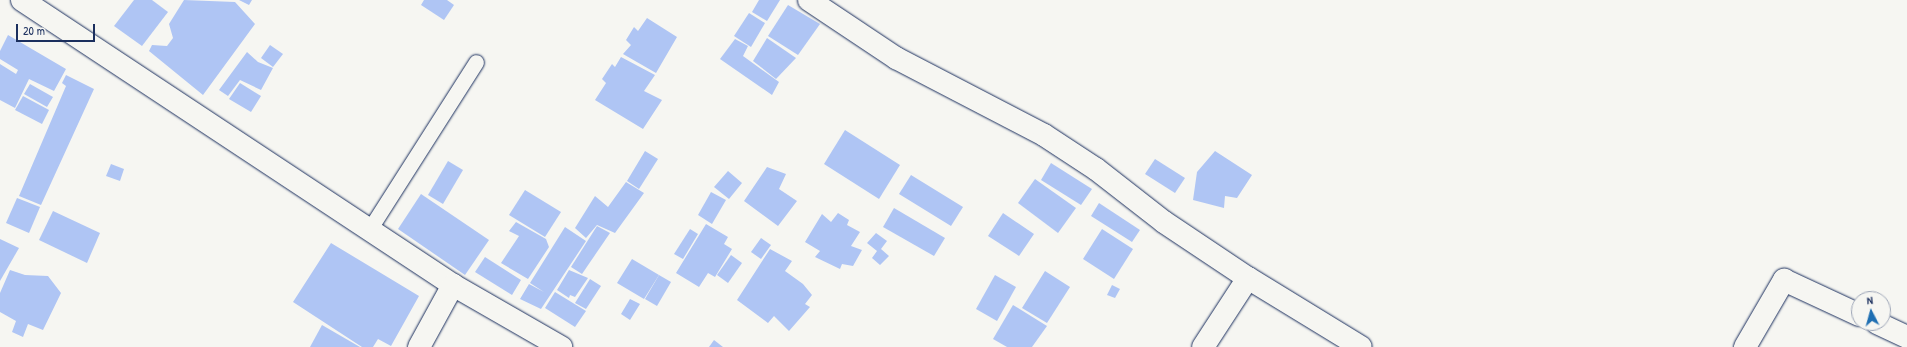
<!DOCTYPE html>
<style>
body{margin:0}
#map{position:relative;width:1907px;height:347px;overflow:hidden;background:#f6f6f2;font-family:"Patrick Hand",sans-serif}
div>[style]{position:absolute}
.building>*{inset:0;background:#afc5f4}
.roads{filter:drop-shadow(0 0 1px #1b2f5e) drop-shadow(0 0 1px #1b2f5e)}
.service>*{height:15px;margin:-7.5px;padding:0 7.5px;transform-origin:7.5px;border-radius:7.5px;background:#f6f6f2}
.minor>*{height:22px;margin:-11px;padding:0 11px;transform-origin:11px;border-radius:11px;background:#f6f6f2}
span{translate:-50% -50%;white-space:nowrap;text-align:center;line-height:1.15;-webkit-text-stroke:4px #f6f6f2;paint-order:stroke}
.north{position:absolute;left:1851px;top:291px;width:40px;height:40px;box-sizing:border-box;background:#f6f6f2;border:1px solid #9ea6b7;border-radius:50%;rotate:354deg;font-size:11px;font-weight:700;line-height:16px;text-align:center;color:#1b2f5e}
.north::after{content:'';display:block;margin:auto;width:14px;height:18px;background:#1f6fb2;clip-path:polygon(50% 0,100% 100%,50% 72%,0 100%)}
.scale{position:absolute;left:16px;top:24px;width:79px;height:18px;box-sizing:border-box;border:2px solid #1b2f5e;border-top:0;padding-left:5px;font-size:12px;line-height:14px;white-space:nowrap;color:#1b2f5e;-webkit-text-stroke:3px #f6f6f2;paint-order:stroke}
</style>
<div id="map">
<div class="building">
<i style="clip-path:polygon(134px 0,152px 0,168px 12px,142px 46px,114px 26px)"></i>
<i style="clip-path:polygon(184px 0,235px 2px,255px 24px,203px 95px,149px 51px,152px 45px,167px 46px,173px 38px,169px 24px)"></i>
<i style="clip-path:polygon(239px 0,252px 0,249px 5px)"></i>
<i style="clip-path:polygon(424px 0,447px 0,454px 5px,444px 20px,421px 5px)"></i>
<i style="clip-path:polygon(759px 0,780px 0,767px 21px,752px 12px)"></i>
<i style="clip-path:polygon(788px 5px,820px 24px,798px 55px,768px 36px)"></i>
<i style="clip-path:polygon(749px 13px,765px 23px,751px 47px,734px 36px)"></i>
<i style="clip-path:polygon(647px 18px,677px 37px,656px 73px,623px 54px,631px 45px,626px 40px,634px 27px,638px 31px)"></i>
<i style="clip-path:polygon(8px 35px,66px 69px,54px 91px,29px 79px,15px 108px,0 100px,0 64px,16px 74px,18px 70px,0 59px,0 51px)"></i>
<i style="clip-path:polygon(767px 38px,796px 58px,776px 79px,753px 61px)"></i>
<i style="clip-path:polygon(735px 39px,748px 46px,743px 56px,779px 82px,772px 95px,720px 59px)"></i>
<i style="clip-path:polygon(270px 45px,283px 54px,273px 67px,261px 58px)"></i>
<i style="clip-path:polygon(247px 52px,258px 62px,273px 68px,261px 90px,240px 80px,228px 96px,219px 90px)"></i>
<i style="clip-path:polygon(621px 57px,655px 75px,644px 91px,662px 100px,643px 129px,595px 100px,606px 83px,602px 79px,612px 64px,615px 67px)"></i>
<i style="clip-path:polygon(66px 75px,94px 89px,41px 205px,19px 196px,66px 86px,62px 83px)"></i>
<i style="clip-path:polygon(240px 83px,261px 96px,251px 112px,229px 99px)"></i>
<i style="clip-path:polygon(30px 84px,53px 97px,47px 107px,24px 94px)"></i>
<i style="clip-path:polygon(23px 96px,49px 110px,42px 124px,15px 110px)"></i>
<i style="clip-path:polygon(845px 130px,900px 165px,879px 199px,824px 164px)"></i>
<i style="clip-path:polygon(645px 151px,658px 159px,639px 189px,627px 181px)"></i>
<i style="clip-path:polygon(1215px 151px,1252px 175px,1237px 198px,1225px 196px,1224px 208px,1193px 200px,1197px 172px)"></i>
<i style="clip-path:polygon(1155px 159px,1185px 178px,1175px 193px,1145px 174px)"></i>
<i style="clip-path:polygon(448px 161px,463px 170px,443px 204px,428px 195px)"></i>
<i style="clip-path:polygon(1051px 163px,1092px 189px,1081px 205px,1041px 180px)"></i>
<i style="clip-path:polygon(111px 164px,124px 169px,120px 181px,106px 176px)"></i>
<i style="clip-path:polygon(767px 167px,786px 174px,779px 189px,797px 201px,778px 226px,744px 201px)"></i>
<i style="clip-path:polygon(728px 171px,742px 183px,729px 199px,714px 187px)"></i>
<i style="clip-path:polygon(911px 175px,963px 207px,951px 226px,899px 194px)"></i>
<i style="clip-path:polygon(1035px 179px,1076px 208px,1058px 233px,1018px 203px)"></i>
<i style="clip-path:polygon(626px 182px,644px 193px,615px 233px,597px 225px,586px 238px,575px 228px,595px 196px,608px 207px)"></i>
<i style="clip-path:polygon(525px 190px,561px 212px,545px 237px,509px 215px)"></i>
<i style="clip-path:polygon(711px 192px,726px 200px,712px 224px,698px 215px)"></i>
<i style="clip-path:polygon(421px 194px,489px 240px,465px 275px,398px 229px)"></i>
<i style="clip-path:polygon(17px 198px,40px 207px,29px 233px,6px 223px)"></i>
<i style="clip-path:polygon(1099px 203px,1140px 230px,1132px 242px,1091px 216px)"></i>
<i style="clip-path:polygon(894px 208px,945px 238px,934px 256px,883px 227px)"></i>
<i style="clip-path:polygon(53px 211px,100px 233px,87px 263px,39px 240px)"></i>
<i style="clip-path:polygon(838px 213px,849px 220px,847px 225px,860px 232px,851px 246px,862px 250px,853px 266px,842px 264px,840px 269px,815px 257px,820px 251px,805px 242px,822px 214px,831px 222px)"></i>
<i style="clip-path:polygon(1003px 213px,1034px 234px,1019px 256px,988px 236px)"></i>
<i style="clip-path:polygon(516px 222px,546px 239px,549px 247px,528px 279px,501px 263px,519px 236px,509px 231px)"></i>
<i style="clip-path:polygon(706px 224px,728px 237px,724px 244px,732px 249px,715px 277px,708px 273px,699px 287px,676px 273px)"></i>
<i style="clip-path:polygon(597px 226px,610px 233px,582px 274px,571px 267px)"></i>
<i style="clip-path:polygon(565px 227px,586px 241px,541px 309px,520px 299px,529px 284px,544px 292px,530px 283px)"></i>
<i style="clip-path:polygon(690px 229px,698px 234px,683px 259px,674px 254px)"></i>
<i style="clip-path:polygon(1102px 229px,1133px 249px,1114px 279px,1083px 259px)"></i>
<i style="clip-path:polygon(876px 233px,887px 241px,881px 249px,889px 256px,880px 265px,872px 258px,877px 251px,867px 243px)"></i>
<i style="clip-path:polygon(761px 238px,771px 245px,761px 259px,751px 252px)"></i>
<i style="clip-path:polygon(0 239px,19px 248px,0 281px)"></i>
<i style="clip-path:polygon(331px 243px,419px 296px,391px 346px,378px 339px,373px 347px,362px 347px,293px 302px)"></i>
<i style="clip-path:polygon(770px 249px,792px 261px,785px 271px,803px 284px,812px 295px,805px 304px,810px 307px,789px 331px,774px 316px,768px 323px,737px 300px)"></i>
<i style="clip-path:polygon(731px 255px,742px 263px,728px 283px,717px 275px)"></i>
<i style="clip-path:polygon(485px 257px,521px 280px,512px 295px,475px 272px)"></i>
<i style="clip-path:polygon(632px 259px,659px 275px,644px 299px,617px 283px)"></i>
<i style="clip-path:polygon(10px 270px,25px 275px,48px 276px,61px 293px,43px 330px,28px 324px,23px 337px,12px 332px,16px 321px,0 312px,0 293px)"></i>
<i style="clip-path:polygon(569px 270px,588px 278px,575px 297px,570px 295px,569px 298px,557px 290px)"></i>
<i style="clip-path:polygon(1045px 271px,1070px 287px,1047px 323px,1022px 308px)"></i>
<i style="clip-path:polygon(659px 275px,671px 282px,657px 306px,645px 299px)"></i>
<i style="clip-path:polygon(995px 275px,1016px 287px,997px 321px,976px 309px)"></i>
<i style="clip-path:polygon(590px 279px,601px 286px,586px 309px,575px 303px)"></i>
<i style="clip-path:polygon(1112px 285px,1120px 289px,1115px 298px,1107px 295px)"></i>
<i style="clip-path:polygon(555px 292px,586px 311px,575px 327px,545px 308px)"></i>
<i style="clip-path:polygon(630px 299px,640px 304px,630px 320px,621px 314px)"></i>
<i style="clip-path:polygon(1013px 305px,1047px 326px,1032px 347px,1007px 347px,993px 339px)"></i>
<i style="clip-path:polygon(322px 325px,360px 347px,310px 347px)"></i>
<i style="clip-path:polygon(714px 340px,723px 347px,709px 347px)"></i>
</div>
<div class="roads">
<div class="service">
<i style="left:369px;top:230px;width:199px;rotate:-57.5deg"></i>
</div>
<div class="minor">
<i style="left:22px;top:0;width:517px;rotate:33.47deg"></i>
<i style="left:453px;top:285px;width:125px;rotate:29.9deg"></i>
<i style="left:809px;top:0;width:105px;rotate:33.7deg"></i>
<i style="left:896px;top:58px;width:167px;rotate:27.5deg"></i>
<i style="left:1044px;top:135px;width:62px;rotate:33.2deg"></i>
<i style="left:1096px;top:169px;width:86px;rotate:37.9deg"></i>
<i style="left:1164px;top:222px;width:101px;rotate:33.7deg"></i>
<i style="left:1248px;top:278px;width:82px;rotate:123.1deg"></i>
<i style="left:1248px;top:278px;width:132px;rotate:31.4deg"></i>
<i style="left:1877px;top:323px;width:33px;rotate:25deg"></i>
<i style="left:419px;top:347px;width:71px;rotate:-61.3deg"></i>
<i style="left:1745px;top:347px;width:78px;rotate:-59.8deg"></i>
<i style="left:1784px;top:280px;width:83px;rotate:25deg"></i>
</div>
</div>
<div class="north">N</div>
<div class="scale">20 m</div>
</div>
